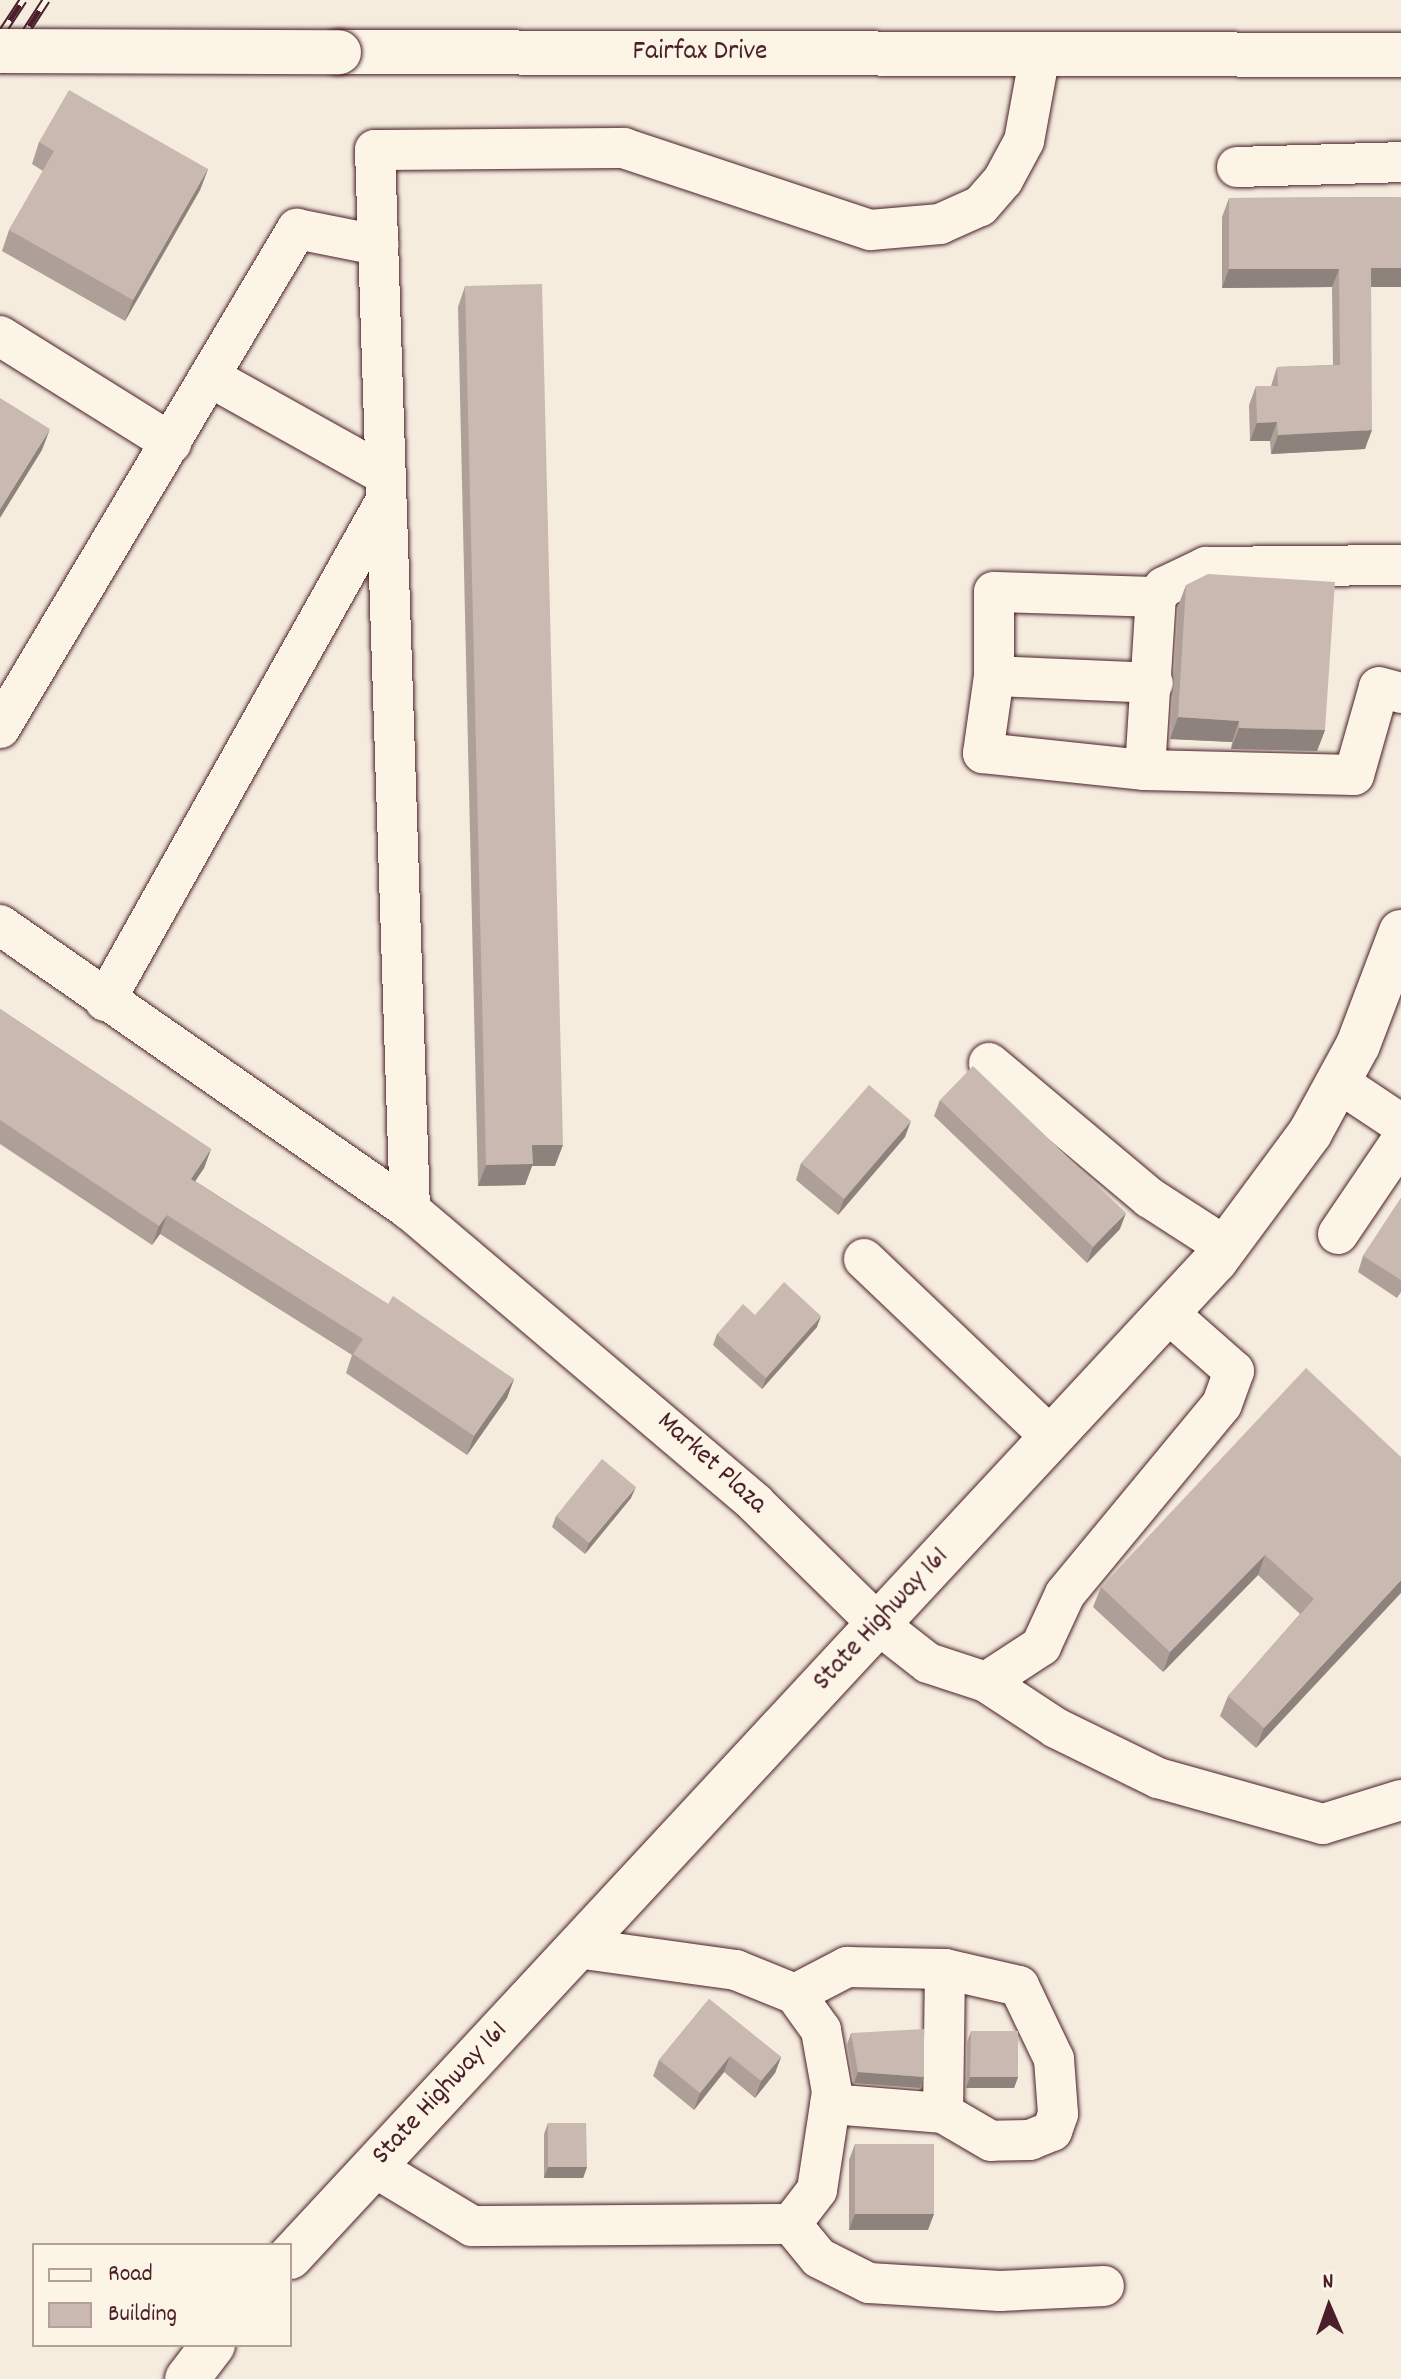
<!DOCTYPE html>
<style>
body{margin:0}
#map{position:relative;width:1401px;height:2379px;overflow:hidden;background:#f5ecde;font-family:Dekko,sans-serif}
div>[style]{position:absolute}
.roads{filter:drop-shadow(0 0 2px #4a1f2b) drop-shadow(0 0 2px #4a1f2b)}
.minor>*{height:40px;margin:-20px;padding:0 20px;transform-origin:20px;border-radius:20px;background:#fcf5e5}
.major>*{height:44px;margin:-22px;padding:0 22px;transform-origin:22px;border-radius:22px;background:#fcf5e5}
.rail>*{height:9px;margin-top:-4.5px;transform-origin:0;background:repeating-linear-gradient(90deg,#fcf5e5 0 18px,#4a1f2b 0 36px);box-sizing:border-box;border-block:2px solid #4a1f2b}
.bridges{filter:drop-shadow(0 0 2px #4a1f2b) drop-shadow(0 0 2px #4a1f2b)}
.major-bridge>*{height:44px;margin:-22px;padding:0 22px;transform-origin:22px;border-radius:22px;background:#fcf5e5}
.wall>*{inset:0;background:#ae9f98}
.shaded-wall>*{inset:0;background:#8d827c}
.building>*{inset:0;background:#cab9b1}
span{translate:-50% -50%;white-space:nowrap;text-align:center;line-height:1.15;-webkit-text-stroke:6px #fcf5e5;paint-order:stroke}
.street-label{font-size:28px;color:#4a1f2b}
.legend{position:absolute;left:32px;top:2243px;width:260px;height:104px;box-sizing:border-box;background:#fcf5e5;border:2px solid #b59f9b;margin:0;padding:10px 14px;list-style:none;font-size:24px;color:#4a1f2b}
.legend li{display:flex;align-items:center;gap:16px;height:40px}
.legend b{width:40px;border:2px solid #b59f9b}
.north{position:absolute;left:1289px;top:2267px;width:80px;height:80px;-webkit-text-stroke:6px #fcf5e5;paint-order:stroke;rotate:358deg;font-size:22px;font-weight:700;line-height:32px;text-align:center;color:#4a1f2b}
.north::after{content:'';display:block;margin:auto;width:28px;height:36px;background:#4a1f2b;clip-path:polygon(50% 0,100% 100%,50% 72%,0 100%)}
</style>
<div id="map">
<div class="roads">
<div class="minor">
<i style="left:1040px;top:54px;width:88px;rotate:100.4deg"></i>
<i style="left:1024px;top:141px;width:44px;rotate:118.3deg"></i>
<i style="left:1003px;top:180px;width:35px;rotate:131deg"></i>
<i style="left:980px;top:206px;width:44px;rotate:155.8deg"></i>
<i style="left:940px;top:224px;width:70px;rotate:175.1deg"></i>
<i style="left:870px;top:230px;width:259px;rotate:-161.6deg"></i>
<i style="left:624px;top:148px;width:249px;rotate:179.5deg"></i>
<i style="left:375px;top:150px;width:1061px;rotate:88.11deg"></i>
<i style="left:410px;top:1210px;width:453px;rotate:40.3deg"></i>
<i style="left:755px;top:1503px;width:173px;rotate:44.5deg"></i>
<i style="left:878px;top:1624px;width:63px;rotate:38deg"></i>
<i style="left:928px;top:1663px;width:61px;rotate:18.1deg"></i>
<i style="left:986px;top:1682px;width:66px;rotate:-33.2deg"></i>
<i style="left:1041px;top:1646px;width:57px;rotate:-65.2deg"></i>
<i style="left:1065px;top:1594px;width:246px;rotate:-50.4deg"></i>
<i style="left:1222px;top:1404px;width:35px;rotate:-70deg"></i>
<i style="left:1234px;top:1371px;width:89px;rotate:-138.6deg"></i>
<i style="left:1237px;top:167px;width:164px;rotate:-1.7deg"></i>
<i style="left:0;top:336px;width:202px;rotate:32deg"></i>
<i style="left:210px;top:377px;width:201px;rotate:29.2deg"></i>
<i style="left:1156px;top:597px;width:162px;rotate:-178.2deg"></i>
<i style="left:994px;top:592px;width:84px;rotate:90deg"></i>
<i style="left:994px;top:676px;width:78px;rotate:98.1deg"></i>
<i style="left:983px;top:753px;width:163px;rotate:6deg"></i>
<i style="left:1145px;top:770px;width:209px;rotate:1.4deg"></i>
<i style="left:1354px;top:775px;width:91px;rotate:-74.1deg"></i>
<i style="left:1379px;top:687px;width:23px;rotate:15deg"></i>
<i style="left:994px;top:676px;width:159px;rotate:2.5deg"></i>
<i style="left:0;top:728px;width:581px;rotate:-59.24deg"></i>
<i style="left:297px;top:229px;width:83px;rotate:11.2deg"></i>
<i style="left:1145px;top:770px;width:173px;rotate:-86.4deg"></i>
<i style="left:1156px;top:597px;width:13px;rotate:-51deg"></i>
<i style="left:1164px;top:587px;width:47px;rotate:-25.5deg"></i>
<i style="left:1206px;top:567px;width:195px;rotate:-0.6deg"></i>
<i style="left:0;top:925px;width:499px;rotate:34.8deg"></i>
<i style="left:105px;top:1001px;width:572px;rotate:-60.7deg"></i>
<i style="left:989px;top:1063px;width:210px;rotate:40deg"></i>
<i style="left:1150px;top:1198px;width:90px;rotate:32.8deg"></i>
<i style="left:1338px;top:1082px;width:76px;rotate:33.7deg"></i>
<i style="left:1338px;top:1234px;width:112px;rotate:-55.9deg"></i>
<i style="left:864px;top:1259px;width:258px;rotate:43.6deg"></i>
<i style="left:986px;top:1682px;width:84px;rotate:33.3deg"></i>
<i style="left:1056px;top:1728px;width:114px;rotate:26.1deg"></i>
<i style="left:1158px;top:1778px;width:171px;rotate:15.6deg"></i>
<i style="left:1323px;top:1824px;width:82px;rotate:-17.1deg"></i>
<i style="left:795px;top:1994px;width:59px;rotate:-27.4deg"></i>
<i style="left:847px;top:1967px;width:98px;rotate:1.2deg"></i>
<i style="left:945px;top:1969px;width:76px;rotate:12.9deg"></i>
<i style="left:1019px;top:1986px;width:81px;rotate:64.4deg"></i>
<i style="left:1054px;top:2059px;width:55px;rotate:85.8deg"></i>
<i style="left:1058px;top:2114px;width:18px;rotate:109deg"></i>
<i style="left:1052px;top:2131px;width:24px;rotate:158deg"></i>
<i style="left:1030px;top:2140px;width:39px;rotate:179deg"></i>
<i style="left:991px;top:2141px;width:56px;rotate:-149.7deg"></i>
<i style="left:943px;top:2113px;width:113px;rotate:-175.4deg"></i>
<i style="left:943px;top:2113px;width:144px;rotate:-89.2deg"></i>
<i style="left:374px;top:2167px;width:114px;rotate:31deg"></i>
<i style="left:472px;top:2226px;width:319px;rotate:-0.4deg"></i>
<i style="left:791px;top:2224px;width:43px;rotate:-52.6deg"></i>
<i style="left:817px;top:2190px;width:99px;rotate:-81.3deg"></i>
<i style="left:832px;top:2092px;width:63px;rotate:-100.1deg"></i>
<i style="left:821px;top:2030px;width:44px;rotate:-125.8deg"></i>
<i style="left:795px;top:1994px;width:64px;rotate:-157.9deg"></i>
<i style="left:736px;top:1970px;width:161px;rotate:-172.1deg"></i>
<i style="left:791px;top:2224px;width:44px;rotate:50.5deg"></i>
<i style="left:819px;top:2258px;width:56px;rotate:26.6deg"></i>
<i style="left:869px;top:2283px;width:131px;rotate:3.5deg"></i>
<i style="left:1000px;top:2291px;width:104px;rotate:-2.8deg"></i>
</div>
<div class="major">
<i style="left:339px;top:52px;width:1062px;rotate:0.16deg"></i>
<i style="left:290px;top:2257px;width:1361px;rotate:-47.11deg"></i>
<i style="left:1216px;top:1260px;width:158px;rotate:-53.5deg"></i>
<i style="left:1310px;top:1133px;width:100px;rotate:-61.4deg"></i>
<i style="left:1358px;top:1045px;width:121px;rotate:-69.2deg"></i>
<i style="left:187px;top:2379px;width:43px;rotate:-52.6deg"></i>
</div>
</div>
<div class="rail">
<i style="left:0;top:35px;width:42px;rotate:-56.7deg"></i>
<i style="left:0;top:71px;width:85px;rotate:-57.1deg"></i>
</div>
<div class="bridges">
<div class="major-bridge">
<i style="left:0;top:51px;width:339px;rotate:0.2deg"></i>
</div>
</div>
<div class="wall">
<i style="clip-path:polygon(39px 142px,208px 169px,200px 190px,125px 321px,2px 251px,9px 230px,43px 171px,32px 164px)"></i>
<i style="clip-path:polygon(1401px 197px,1401px 287px,1371px 287px,1365px 449px,1271px 454px,1270px 441px,1250px 441px,1249px 405px,1256px 386px,1271px 386px,1277px 367px,1333px 365px,1332px 287px,1222px 288px,1222px 217px,1229px 198px)"></i>
<i style="clip-path:polygon(465px 286px,555px 1166px,532px 1166px,525px 1185px,478px 1186px,458px 307px)"></i>
<i style="clip-path:polygon(1186px 585px,1325px 730px,1317px 751px,1231px 749px,1232px 742px,1170px 739px,1178px 606px)"></i>
<i style="clip-path:polygon(0 1009px,211px 1149px,204px 1168px,195px 1181px,388px 1304px,514px 1379px,507px 1398px,467px 1455px,346px 1373px,352px 1355px,160px 1234px,152px 1245px,0 1144px)"></i>
<i style="clip-path:polygon(940px 1100px,1120px 1229px,1087px 1263px,934px 1116px)"></i>
<i style="clip-path:polygon(905px 1137px,838px 1215px,796px 1180px,801px 1163px)"></i>
<i style="clip-path:polygon(1401px 1198px,1401px 1292px,1397px 1298px,1358px 1272px,1363px 1256px)"></i>
<i style="clip-path:polygon(755px 1315px,817px 1327px,762px 1389px,713px 1345px,717px 1334px)"></i>
<i style="clip-path:polygon(1401px 1457px,1256px 1748px,1220px 1716px,1228px 1696px,1300px 1614px,1258px 1575px,1163px 1672px,1093px 1607px,1101px 1587px)"></i>
<i style="clip-path:polygon(631px 1498px,585px 1554px,552px 1527px,556px 1516px)"></i>
<i style="clip-path:polygon(709px 1999px,781px 2057px,775px 2073px,755px 2098px,724px 2072px,694px 2110px,653px 2076px,659px 2060px)"></i>
<i style="clip-path:polygon(971px 2031px,1018px 2077px,1014px 2088px,966px 2088px,967px 2042px)"></i>
<i style="clip-path:polygon(851px 2033px,924px 2077px,920px 2088px,854px 2083px,847px 2045px)"></i>
<i style="clip-path:polygon(548px 2123px,587px 2167px,583px 2178px,544px 2178px,544px 2134px)"></i>
<i style="clip-path:polygon(855px 2144px,928px 2230px,849px 2230px,849px 2160px)"></i>
</div>
<div class="shaded-wall">
<i style="clip-path:polygon(208px 169px,200px 190px,125px 321px,133px 300px)"></i>
<i style="clip-path:polygon(1371px 268px,1401px 268px,1401px 287px,1364px 287px)"></i>
<i style="clip-path:polygon(1229px 269px,1339px 269px,1332px 287px,1222px 288px)"></i>
<i style="clip-path:polygon(1277px 422px,1270px 441px,1250px 441px,1257px 423px)"></i>
<i style="clip-path:polygon(50px 429px,42px 450px,0 518px,0 509px)"></i>
<i style="clip-path:polygon(1372px 430px,1365px 449px,1271px 454px,1278px 435px)"></i>
<i style="clip-path:polygon(1178px 717px,1239px 721px,1232px 742px,1170px 739px)"></i>
<i style="clip-path:polygon(1239px 728px,1325px 730px,1317px 751px,1231px 749px)"></i>
<i style="clip-path:polygon(911px 1121px,905px 1137px,838px 1215px,844px 1199px)"></i>
<i style="clip-path:polygon(532px 1145px,563px 1145px,555px 1166px,532px 1166px,525px 1185px,478px 1186px,486px 1165px)"></i>
<i style="clip-path:polygon(211px 1149px,204px 1168px,184px 1198px,191px 1179px)"></i>
<i style="clip-path:polygon(1126px 1213px,1120px 1229px,1087px 1263px,1093px 1247px)"></i>
<i style="clip-path:polygon(167px 1215px,160px 1234px,152px 1245px,159px 1226px)"></i>
<i style="clip-path:polygon(821px 1316px,817px 1327px,762px 1389px,766px 1378px)"></i>
<i style="clip-path:polygon(514px 1379px,507px 1398px,467px 1455px,474px 1436px)"></i>
<i style="clip-path:polygon(636px 1487px,631px 1498px,585px 1554px,589px 1543px)"></i>
<i style="clip-path:polygon(1265px 1555px,1258px 1575px,1163px 1672px,1170px 1652px)"></i>
<i style="clip-path:polygon(1401px 1580px,1401px 1593px,1256px 1748px,1264px 1728px)"></i>
<i style="clip-path:polygon(730px 2056px,724px 2072px,694px 2110px,700px 2093px)"></i>
<i style="clip-path:polygon(781px 2057px,775px 2073px,755px 2098px,761px 2081px)"></i>
<i style="clip-path:polygon(858px 2072px,924px 2077px,920px 2088px,854px 2083px)"></i>
<i style="clip-path:polygon(970px 2077px,1018px 2077px,1014px 2088px,966px 2088px)"></i>
<i style="clip-path:polygon(548px 2167px,587px 2167px,583px 2178px,544px 2178px)"></i>
<i style="clip-path:polygon(855px 2214px,934px 2214px,928px 2230px,849px 2230px)"></i>
</div>
<div class="building">
<i style="clip-path:polygon(69px 90px,208px 169px,133px 300px,9px 230px,54px 151px,39px 142px)"></i>
<i style="clip-path:polygon(1401px 197px,1401px 268px,1371px 268px,1372px 430px,1278px 435px,1277px 422px,1257px 423px,1256px 386px,1278px 386px,1277px 367px,1340px 365px,1339px 269px,1229px 269px,1229px 198px)"></i>
<i style="clip-path:polygon(542px 284px,563px 1145px,532px 1145px,533px 1164px,486px 1165px,465px 286px)"></i>
<i style="clip-path:polygon(0 398px,50px 429px,0 509px)"></i>
<i style="clip-path:polygon(1208px 574px,1335px 582px,1325px 730px,1239px 728px,1239px 721px,1178px 717px,1186px 585px)"></i>
<i style="clip-path:polygon(0 1009px,211px 1149px,191px 1179px,388px 1304px,393px 1296px,514px 1379px,474px 1436px,353px 1354px,363px 1339px,167px 1215px,159px 1226px,0 1120px)"></i>
<i style="clip-path:polygon(973px 1066px,1126px 1213px,1093px 1247px,940px 1100px)"></i>
<i style="clip-path:polygon(869px 1085px,911px 1121px,844px 1199px,801px 1163px)"></i>
<i style="clip-path:polygon(1401px 1198px,1401px 1280px,1363px 1256px)"></i>
<i style="clip-path:polygon(784px 1282px,821px 1316px,766px 1378px,717px 1334px,743px 1304px,755px 1315px)"></i>
<i style="clip-path:polygon(1306px 1368px,1401px 1457px,1401px 1580px,1264px 1728px,1228px 1696px,1314px 1599px,1265px 1555px,1170px 1652px,1101px 1587px)"></i>
<i style="clip-path:polygon(602px 1459px,636px 1487px,589px 1543px,556px 1516px)"></i>
<i style="clip-path:polygon(709px 1999px,781px 2057px,761px 2081px,730px 2056px,700px 2093px,659px 2060px)"></i>
<i style="clip-path:polygon(924px 2029px,924px 2077px,858px 2072px,851px 2033px)"></i>
<i style="clip-path:polygon(971px 2031px,1018px 2031px,1018px 2077px,970px 2077px)"></i>
<i style="clip-path:polygon(548px 2123px,586px 2123px,587px 2167px,548px 2167px)"></i>
<i style="clip-path:polygon(855px 2144px,934px 2144px,934px 2214px,855px 2214px)"></i>
</div>
<div class="street-label">
<span style="left:700px;top:53px">Fairfax Drive</span>
<span style="left:711px;top:1464px;rotate:42deg">Market Plaza</span>
<span style="left:882px;top:1620px;rotate:-47deg">State Highway 161</span>
<span style="left:441px;top:2094px;rotate:-47deg">State Highway 161</span>
</div>
<ul class="legend">
<li><b style="height:10px;background:#fcf5e5"></b>Road</li>
<li><b style="height:22px;background:#cab9b1"></b>Building</li>
</ul>
<div class="north">N</div>
</div>
